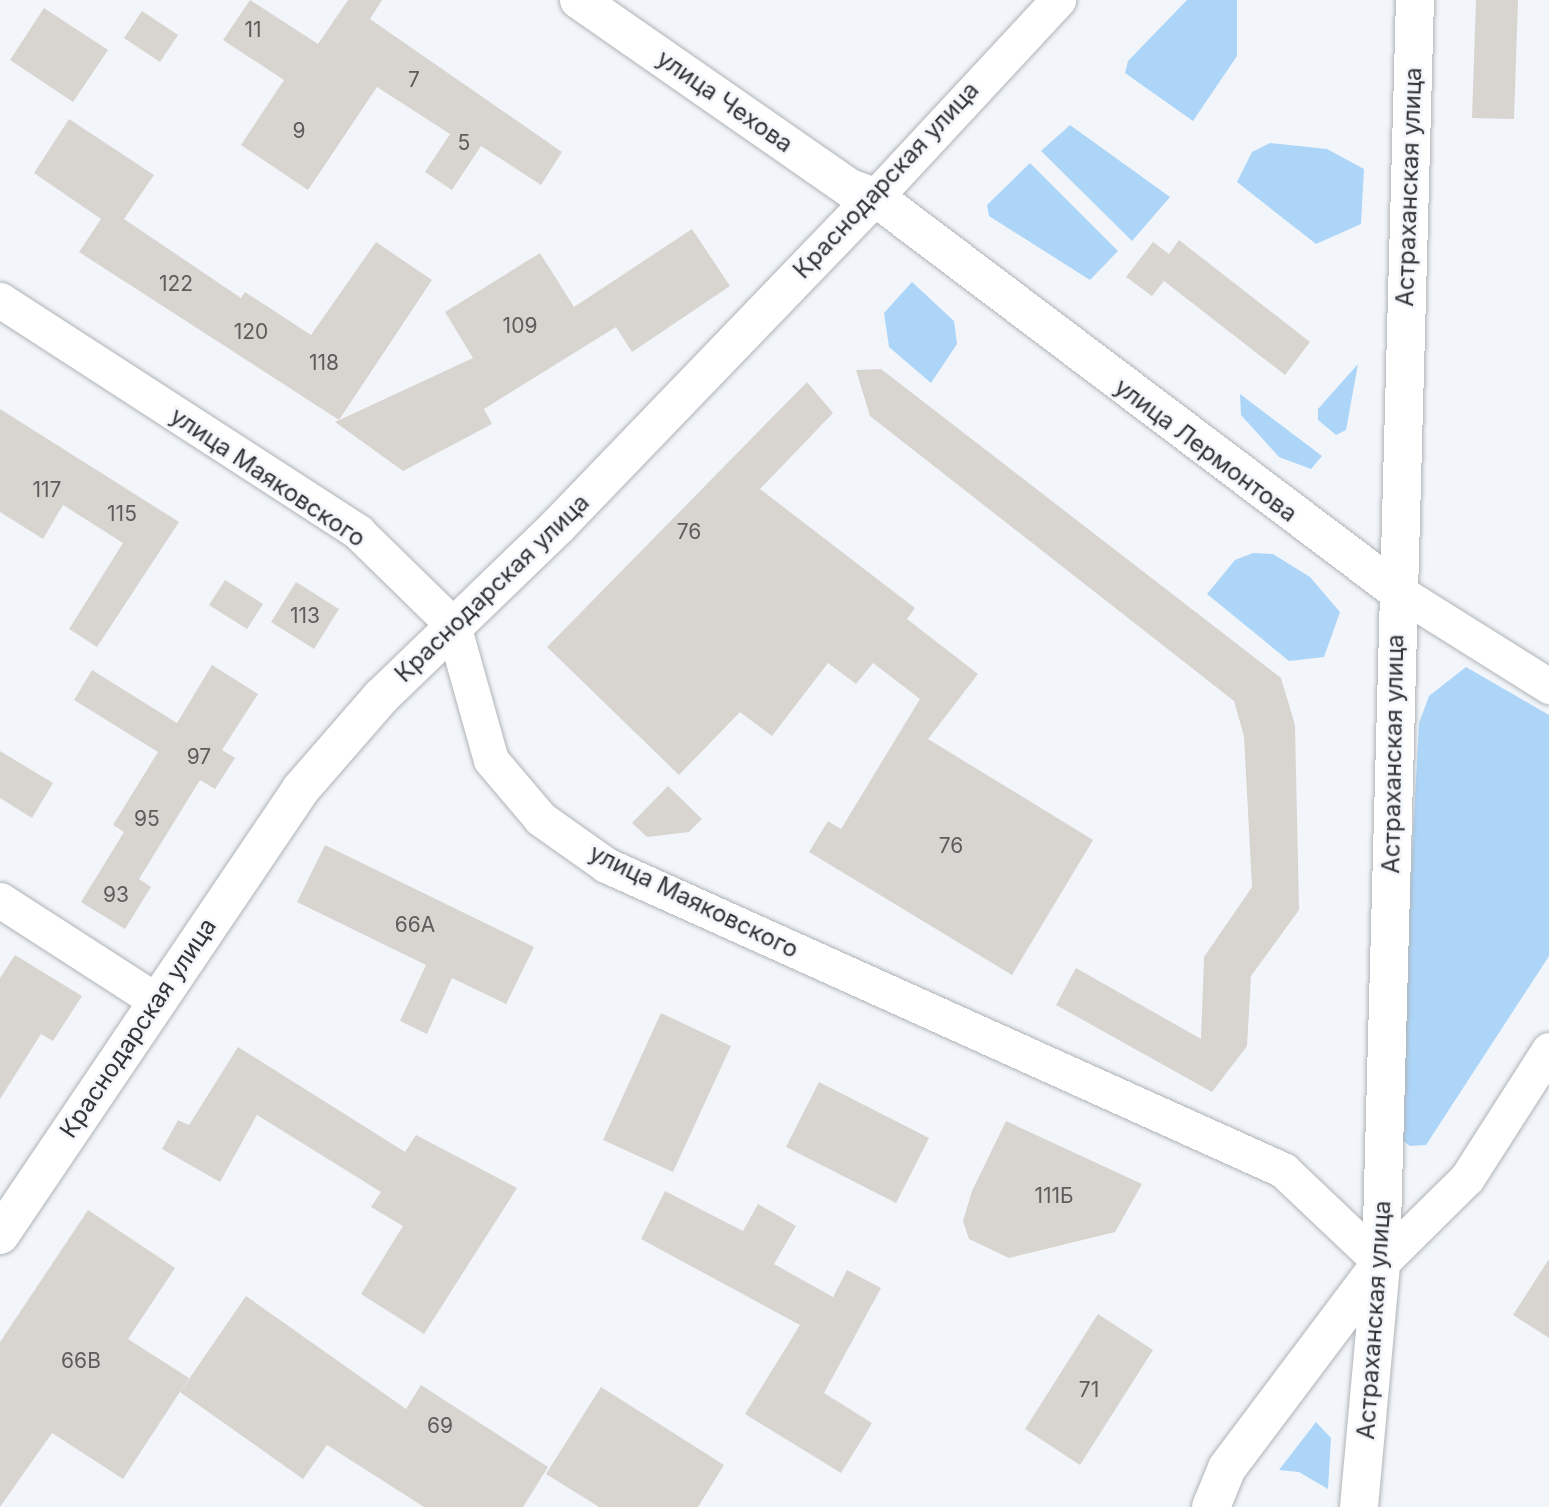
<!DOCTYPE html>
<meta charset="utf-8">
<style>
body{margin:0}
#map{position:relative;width:1549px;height:1507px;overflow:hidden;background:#f2f6fa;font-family:Inter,sans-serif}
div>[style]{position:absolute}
.green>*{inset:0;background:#add5f8}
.building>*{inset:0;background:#d8d4d0}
.roads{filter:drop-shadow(0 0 2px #afb3b7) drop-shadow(0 0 2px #afb3b7)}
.street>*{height:35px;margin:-17.5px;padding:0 17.5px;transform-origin:17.5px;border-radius:17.5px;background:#fff}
.secondary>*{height:38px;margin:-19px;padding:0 19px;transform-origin:19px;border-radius:19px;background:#fff}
span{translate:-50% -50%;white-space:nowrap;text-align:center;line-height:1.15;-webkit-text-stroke:5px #f2f6fa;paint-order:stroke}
.number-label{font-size:21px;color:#5c5d5c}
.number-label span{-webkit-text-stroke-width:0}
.street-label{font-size:24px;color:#333536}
</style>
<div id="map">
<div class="green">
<i style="clip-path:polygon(1187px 0,1237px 0,1237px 56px,1193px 121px,1125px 73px,1128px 61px)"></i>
<i style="clip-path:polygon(1070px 125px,1170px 197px,1132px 241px,1041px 151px)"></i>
<i style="clip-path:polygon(1270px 143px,1327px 149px,1364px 169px,1361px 224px,1316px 244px,1237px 182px,1252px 152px)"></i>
<i style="clip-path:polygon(1030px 163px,1118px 251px,1090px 280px,989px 216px,987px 205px)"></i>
<i style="clip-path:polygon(912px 282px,954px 321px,957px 344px,931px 383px,889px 347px,884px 313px)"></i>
<i style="clip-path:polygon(1358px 364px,1346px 430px,1336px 435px,1318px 420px,1318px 409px)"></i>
<i style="clip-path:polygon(1240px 394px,1322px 456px,1311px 469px,1279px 457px,1241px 415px)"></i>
<i style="clip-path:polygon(1253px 553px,1273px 554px,1310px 577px,1340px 612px,1324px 657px,1289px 661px,1207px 594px,1235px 560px)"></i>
<i style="clip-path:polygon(1466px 667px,1549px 715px,1549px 956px,1426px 1145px,1410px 1146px,1397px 1136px,1419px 723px,1429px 696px)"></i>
<i style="clip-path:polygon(1316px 1422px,1331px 1438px,1328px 1489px,1299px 1472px,1279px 1470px)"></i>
</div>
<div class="building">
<i style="clip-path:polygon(250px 0,318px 44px,348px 0,382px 0,370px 19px,562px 152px,541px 185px,481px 146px,452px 190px,425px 172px,450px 134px,377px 87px,308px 190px,241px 145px,284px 80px,223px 40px)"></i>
<i style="clip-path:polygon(1476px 0,1518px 0,1514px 119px,1472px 118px)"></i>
<i style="clip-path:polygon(44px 8px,108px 50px,73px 102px,10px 60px)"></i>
<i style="clip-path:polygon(142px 11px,178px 35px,160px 62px,124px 38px)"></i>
<i style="clip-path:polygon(69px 119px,154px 175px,124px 219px,241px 298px,245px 292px,311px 335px,376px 242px,432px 280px,339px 420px,79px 252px,101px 219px,34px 173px)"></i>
<i style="clip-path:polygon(692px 229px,730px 286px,632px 352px,616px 327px,484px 409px,492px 424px,403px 471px,335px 422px,473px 358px,445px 312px,540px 253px,574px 307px)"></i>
<i style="clip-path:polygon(1179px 240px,1310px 342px,1285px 375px,1164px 281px,1152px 296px,1126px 277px,1153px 242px,1169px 254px)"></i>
<i style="clip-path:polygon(881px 369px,1281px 678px,1295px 725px,1299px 910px,1251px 976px,1247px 1046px,1212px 1092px,1056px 1005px,1076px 968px,1201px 1039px,1204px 957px,1252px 887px,1244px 736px,1234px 701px,870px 416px,856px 370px)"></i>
<i style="clip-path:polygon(807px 382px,833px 413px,760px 489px,915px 608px,907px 619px,978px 674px,928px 739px,1093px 840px,1012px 975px,809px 852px,828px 821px,841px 829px,920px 699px,873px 663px,856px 684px,828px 663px,772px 736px,740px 712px,679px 775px,547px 647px)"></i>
<i style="clip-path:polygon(0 409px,179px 522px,97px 647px,69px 629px,123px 543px,63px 505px,43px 539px,0 512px)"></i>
<i style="clip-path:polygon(225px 580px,263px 604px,247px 629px,209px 605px)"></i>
<i style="clip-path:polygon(296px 582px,339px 609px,314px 649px,271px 622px)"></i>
<i style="clip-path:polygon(212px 665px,258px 694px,222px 750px,235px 758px,215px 789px,200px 780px,139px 879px,151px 887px,125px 929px,81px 902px,124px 832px,113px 825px,158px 752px,74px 700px,92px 670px,177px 723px)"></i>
<i style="clip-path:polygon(0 751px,53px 783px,32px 818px,0 798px)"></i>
<i style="clip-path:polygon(668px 786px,702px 819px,689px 832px,647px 837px,632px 823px)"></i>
<i style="clip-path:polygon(325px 845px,534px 947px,506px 1004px,452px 978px,427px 1034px,400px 1021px,426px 965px,297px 902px)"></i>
<i style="clip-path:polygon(15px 955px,82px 996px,53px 1041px,41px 1034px,0 1099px,0 978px)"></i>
<i style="clip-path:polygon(661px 1013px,731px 1046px,673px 1172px,603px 1140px)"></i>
<i style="clip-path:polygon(238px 1047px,405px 1152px,416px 1135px,517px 1188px,424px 1334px,361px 1294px,403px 1226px,371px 1207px,381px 1192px,257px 1115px,220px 1182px,162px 1149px,178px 1120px,189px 1125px)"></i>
<i style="clip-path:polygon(819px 1082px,929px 1138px,896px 1203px,786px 1147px)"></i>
<i style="clip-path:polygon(1006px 1121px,1142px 1184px,1115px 1232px,1009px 1258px,969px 1239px,963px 1221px,972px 1191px)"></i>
<i style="clip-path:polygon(665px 1191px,743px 1231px,758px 1204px,796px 1226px,774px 1264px,833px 1297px,847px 1270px,881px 1288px,824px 1393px,872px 1423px,841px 1473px,745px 1414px,800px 1325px,641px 1239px)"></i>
<i style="clip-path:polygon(88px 1210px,175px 1268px,128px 1339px,189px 1378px,123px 1479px,52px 1433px,0 1507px,0 1342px)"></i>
<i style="clip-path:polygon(1549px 1259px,1549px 1338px,1513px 1315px)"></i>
<i style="clip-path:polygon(246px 1296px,406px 1409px,421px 1385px,548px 1467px,523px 1507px,424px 1507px,327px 1445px,303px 1479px,180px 1392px)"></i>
<i style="clip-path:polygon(1098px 1314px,1153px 1350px,1080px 1465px,1025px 1429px)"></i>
<i style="clip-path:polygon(601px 1387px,724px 1465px,698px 1507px,599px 1507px,546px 1474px)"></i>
</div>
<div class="roads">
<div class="street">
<i style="left:875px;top:197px;width:269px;rotate:-47.1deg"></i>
<i style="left:0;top:300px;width:427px;rotate:32.9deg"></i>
<i style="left:358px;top:532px;width:133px;rotate:44.4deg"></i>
<i style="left:453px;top:625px;width:140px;rotate:74.3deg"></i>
<i style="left:491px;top:760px;width:77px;rotate:49.7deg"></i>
<i style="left:541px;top:819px;width:80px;rotate:35.3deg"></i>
<i style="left:606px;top:865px;width:743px;rotate:24.25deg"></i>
<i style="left:1283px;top:1170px;width:135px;rotate:43.5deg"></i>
<i style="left:1381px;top:1263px;width:121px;rotate:-44.7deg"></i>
<i style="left:1467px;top:1178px;width:152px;rotate:-57.4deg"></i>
<i style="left:1396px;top:590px;width:181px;rotate:32.1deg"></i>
<i style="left:0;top:900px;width:184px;rotate:32.8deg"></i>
</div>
<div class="secondary">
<i style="left:579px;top:0;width:330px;rotate:34.8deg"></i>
<i style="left:850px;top:188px;width:27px;rotate:20deg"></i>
<i style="left:875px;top:197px;width:653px;rotate:37.03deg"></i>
<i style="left:0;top:1235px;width:538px;rotate:-55.99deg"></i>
<i style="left:301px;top:789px;width:122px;rotate:-49deg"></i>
<i style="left:381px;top:697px;width:246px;rotate:-44deg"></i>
<i style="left:558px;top:526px;width:457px;rotate:-46.1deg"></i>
<i style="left:1211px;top:1507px;width:42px;rotate:-67.7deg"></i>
<i style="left:1227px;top:1468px;width:256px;rotate:-53.1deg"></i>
<i style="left:1359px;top:1507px;width:245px;rotate:-84.8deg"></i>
<i style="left:1381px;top:1263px;width:1263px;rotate:-88.46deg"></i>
</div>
</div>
<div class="number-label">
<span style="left:253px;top:30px">11</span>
<span style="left:414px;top:80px">7</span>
<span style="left:299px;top:131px">9</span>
<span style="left:464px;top:143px">5</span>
<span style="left:176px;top:284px">122</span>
<span style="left:520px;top:326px">109</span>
<span style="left:251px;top:332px">120</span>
<span style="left:324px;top:363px">118</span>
<span style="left:47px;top:490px">117</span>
<span style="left:122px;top:514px">115</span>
<span style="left:689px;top:532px">76</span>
<span style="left:305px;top:616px">113</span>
<span style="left:199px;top:757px">97</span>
<span style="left:147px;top:819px">95</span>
<span style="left:951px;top:846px">76</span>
<span style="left:116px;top:895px">93</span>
<span style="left:415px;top:925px">66А</span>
<span style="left:1054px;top:1196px">111Б</span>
<span style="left:81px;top:1361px">66В</span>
<span style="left:1089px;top:1390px">71</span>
<span style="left:440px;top:1426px">69</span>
</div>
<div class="street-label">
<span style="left:725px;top:101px;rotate:35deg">улица Чехова</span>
<span style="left:886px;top:180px;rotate:-47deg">Краснодарская улица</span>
<span style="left:1409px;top:187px;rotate:-88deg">Астраханская улица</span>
<span style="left:1206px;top:450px;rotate:37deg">улица Лермонтова</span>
<span style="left:268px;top:477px;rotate:34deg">улица Маяковского</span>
<span style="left:492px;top:588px;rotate:-44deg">Краснодарская улица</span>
<span style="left:1393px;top:754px;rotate:-89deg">Астраханская улица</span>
<span style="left:694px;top:901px;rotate:26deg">улица Маяковского</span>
<span style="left:138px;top:1028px;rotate:-56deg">Краснодарская улица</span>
<span style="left:1374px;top:1320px;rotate:-86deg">Астраханская улица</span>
</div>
</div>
